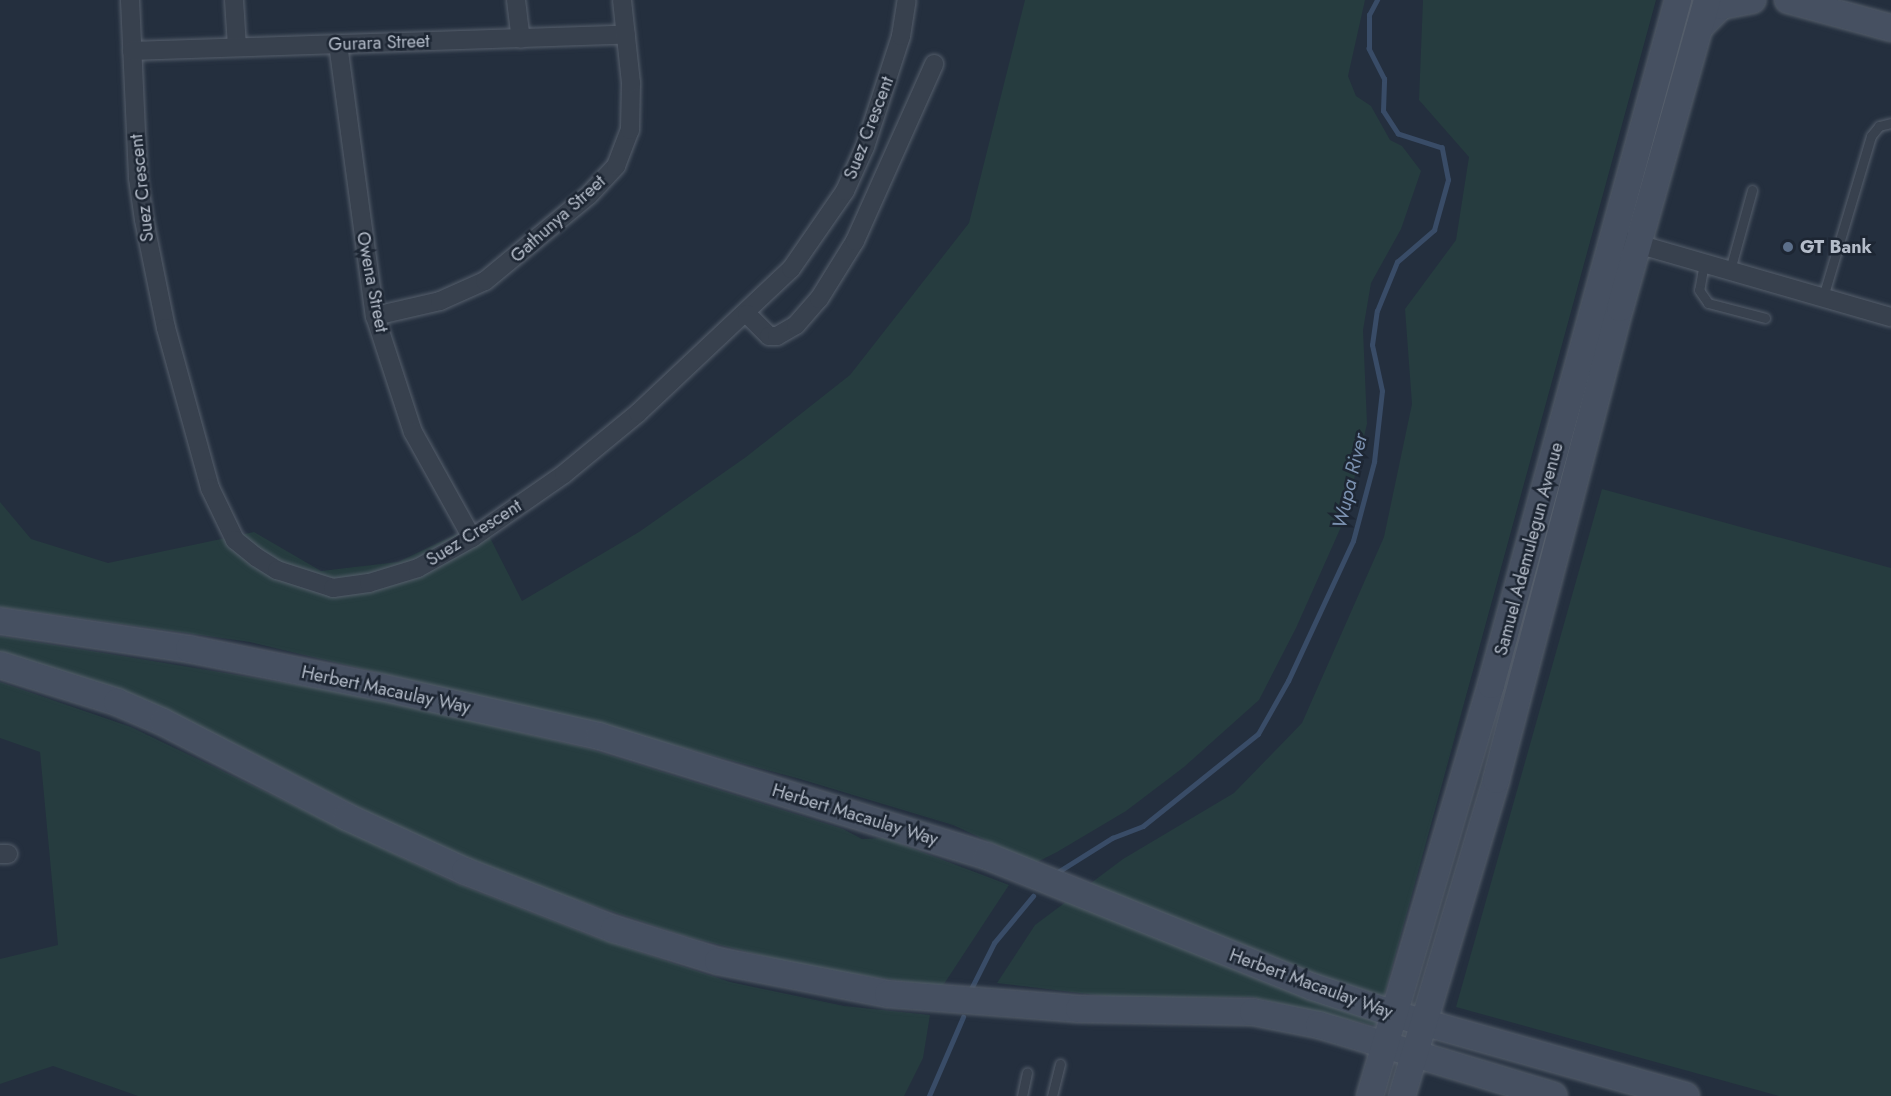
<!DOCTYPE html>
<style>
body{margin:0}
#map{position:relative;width:1891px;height:1096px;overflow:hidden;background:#242f3e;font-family:Jost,sans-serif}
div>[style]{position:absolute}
.green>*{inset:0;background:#263c3f}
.stream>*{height:4.5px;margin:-2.25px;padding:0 2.25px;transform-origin:2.25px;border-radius:2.25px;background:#394c67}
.roads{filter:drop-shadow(0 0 2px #565f6c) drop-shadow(0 0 2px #565f6c)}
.service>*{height:9px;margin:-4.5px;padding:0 4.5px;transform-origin:4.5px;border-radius:4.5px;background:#38414e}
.minor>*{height:18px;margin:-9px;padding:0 9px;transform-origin:9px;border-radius:9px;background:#38414e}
.secondary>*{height:26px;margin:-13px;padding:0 13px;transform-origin:13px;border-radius:13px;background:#465061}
.dots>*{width:16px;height:16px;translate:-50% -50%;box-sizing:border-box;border:3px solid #1d2633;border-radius:50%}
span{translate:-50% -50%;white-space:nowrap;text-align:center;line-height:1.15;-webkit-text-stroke:5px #1d2633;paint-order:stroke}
.street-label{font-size:18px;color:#b4bcc9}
.poi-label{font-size:18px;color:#b4bcc9;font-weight:700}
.left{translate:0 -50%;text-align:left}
.water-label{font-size:20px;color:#7c92b1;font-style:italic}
</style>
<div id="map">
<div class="green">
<i style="clip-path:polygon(1025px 0,1365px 0,1348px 76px,1356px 96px,1371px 106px,1390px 140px,1402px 146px,1421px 171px,1401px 229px,1371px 283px,1363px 330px,1367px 424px,1345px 518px,1296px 628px,1259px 700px,1184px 767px,1126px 811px,1057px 852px,1035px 863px,953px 825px,800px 779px,613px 729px,250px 642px,0 607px,0 502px,31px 539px,108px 563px,254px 532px,321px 571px,398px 562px,482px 522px,522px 601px,639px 532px,746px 457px,850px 375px,969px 223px)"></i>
<i style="clip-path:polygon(1423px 0,1656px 0,1376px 1026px,1252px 997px,1121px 998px,997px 983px,1035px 925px,1123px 859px,1234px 793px,1302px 723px,1384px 537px,1412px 404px,1405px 309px,1456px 240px,1469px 157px,1419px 100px)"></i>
<i style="clip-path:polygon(1602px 489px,1891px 568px,1891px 1096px,1779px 1096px,1456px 1007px)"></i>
<i style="clip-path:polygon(0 636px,372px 697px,590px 749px,843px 829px,862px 839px,885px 838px,1009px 885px,942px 987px,806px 967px,685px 936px,556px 893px,418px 838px,241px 747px,132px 698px,0 654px)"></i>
<i style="clip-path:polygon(0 682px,131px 727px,455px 883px,594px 937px,730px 982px,844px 1006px,930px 1015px,923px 1058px,904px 1096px,138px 1096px,53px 1066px,0 1084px,0 959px,58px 945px,40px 752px,0 738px)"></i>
</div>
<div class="stream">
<i style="left:1058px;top:872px;width:64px;rotate:-32.2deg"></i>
<i style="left:1112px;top:838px;width:33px;rotate:-21deg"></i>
<i style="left:1143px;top:826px;width:147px;rotate:-38.7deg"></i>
<i style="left:1258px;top:734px;width:61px;rotate:-60.5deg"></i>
<i style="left:1288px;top:681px;width:154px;rotate:-65.1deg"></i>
<i style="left:1353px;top:541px;width:82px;rotate:-75.1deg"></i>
<i style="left:1374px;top:462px;width:71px;rotate:-83.6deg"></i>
<i style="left:1382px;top:391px;width:47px;rotate:-102.3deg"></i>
<i style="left:1372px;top:345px;width:34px;rotate:-82deg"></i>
<i style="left:1377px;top:311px;width:53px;rotate:-67.8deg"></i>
<i style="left:1397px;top:262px;width:49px;rotate:-40.9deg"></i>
<i style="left:1434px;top:230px;width:52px;rotate:-74.4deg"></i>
<i style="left:1448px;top:180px;width:33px;rotate:-101deg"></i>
<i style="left:1442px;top:148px;width:46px;rotate:-162.3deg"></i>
<i style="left:1398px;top:134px;width:27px;rotate:-123deg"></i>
<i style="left:1383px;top:111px;width:32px;rotate:-88deg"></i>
<i style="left:1384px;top:79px;width:34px;rotate:-117deg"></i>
<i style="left:1369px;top:49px;width:34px;rotate:-90deg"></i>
<i style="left:1369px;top:15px;width:17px;rotate:-62deg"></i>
<i style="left:971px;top:989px;width:51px;rotate:-63.4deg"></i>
<i style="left:994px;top:943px;width:61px;rotate:-50.3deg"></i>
<i style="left:929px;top:1096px;width:86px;rotate:-66.7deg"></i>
</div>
<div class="roads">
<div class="service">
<i style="left:1704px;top:263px;width:27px;rotate:100deg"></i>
<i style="left:1699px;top:290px;width:16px;rotate:55deg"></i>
<i style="left:1708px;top:303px;width:59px;rotate:14.7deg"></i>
<i style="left:1730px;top:270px;width:83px;rotate:-74.6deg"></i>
<i style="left:1823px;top:297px;width:168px;rotate:-73.4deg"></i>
<i style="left:1871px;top:136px;width:13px;rotate:-51deg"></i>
<i style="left:1879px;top:126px;width:12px;rotate:-14deg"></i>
<i style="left:1022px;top:1096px;width:24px;rotate:-78deg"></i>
<i style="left:1052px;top:1096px;width:33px;rotate:-76deg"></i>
</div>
<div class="minor">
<i style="left:130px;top:0;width:178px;rotate:87.4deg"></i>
<i style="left:138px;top:178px;width:42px;rotate:81.9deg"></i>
<i style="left:144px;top:220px;width:110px;rotate:78.5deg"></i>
<i style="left:166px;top:328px;width:166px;rotate:74.6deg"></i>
<i style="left:210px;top:488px;width:58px;rotate:64.3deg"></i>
<i style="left:235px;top:540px;width:27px;rotate:39deg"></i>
<i style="left:256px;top:557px;width:25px;rotate:32deg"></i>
<i style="left:277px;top:570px;width:59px;rotate:17.8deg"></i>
<i style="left:333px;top:588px;width:36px;rotate:-8deg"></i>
<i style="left:369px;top:583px;width:51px;rotate:-17deg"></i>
<i style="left:418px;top:568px;width:62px;rotate:-29.1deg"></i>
<i style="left:472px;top:538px;width:112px;rotate:-34.8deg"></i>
<i style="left:564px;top:474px;width:96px;rotate:-39.5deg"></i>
<i style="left:638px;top:413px;width:210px;rotate:-43.3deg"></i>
<i style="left:791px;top:269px;width:95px;rotate:-55.3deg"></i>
<i style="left:845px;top:191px;width:48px;rotate:-65.6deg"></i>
<i style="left:865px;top:147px;width:117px;rotate:-72deg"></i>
<i style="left:901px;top:36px;width:36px;rotate:-81deg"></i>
<i style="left:234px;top:0;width:47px;rotate:86.3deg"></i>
<i style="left:516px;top:0;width:39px;rotate:83deg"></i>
<i style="left:338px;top:44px;width:275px;rotate:82.3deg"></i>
<i style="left:375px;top:316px;width:122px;rotate:71.9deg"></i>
<i style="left:413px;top:432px;width:121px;rotate:60.9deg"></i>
<i style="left:132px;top:51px;width:494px;rotate:-1.9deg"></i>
<i style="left:1627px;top:241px;width:275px;rotate:16.1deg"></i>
<i style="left:747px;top:314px;width:31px;rotate:45deg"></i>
<i style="left:769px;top:336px;width:8px"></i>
<i style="left:777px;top:336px;width:22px;rotate:-30deg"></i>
<i style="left:796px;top:325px;width:35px;rotate:-49deg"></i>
<i style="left:819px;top:299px;width:68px;rotate:-58.2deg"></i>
<i style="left:855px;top:241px;width:194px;rotate:-65.9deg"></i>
<i style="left:375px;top:316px;width:67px;rotate:-13deg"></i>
<i style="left:440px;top:301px;width:49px;rotate:-24deg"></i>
<i style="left:485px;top:281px;width:135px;rotate:-39.6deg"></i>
<i style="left:589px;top:195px;width:40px;rotate:-47deg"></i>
<i style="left:616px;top:166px;width:39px;rotate:-69deg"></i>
<i style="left:630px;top:130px;width:47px;rotate:-88.8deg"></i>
<i style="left:631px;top:83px;width:83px;rotate:-96.2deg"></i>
<i style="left:0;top:854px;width:8px"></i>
</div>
<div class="secondary">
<i style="left:1788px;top:0;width:107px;rotate:15.2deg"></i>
<i style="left:1700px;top:27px;width:30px;rotate:-45deg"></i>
<i style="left:1721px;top:6px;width:32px;rotate:-11deg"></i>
<i style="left:0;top:621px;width:191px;rotate:8.4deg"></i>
<i style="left:189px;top:649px;width:195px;rotate:11.3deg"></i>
<i style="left:380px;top:687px;width:224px;rotate:12.6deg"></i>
<i style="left:599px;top:736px;width:406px;rotate:17.2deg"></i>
<i style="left:987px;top:856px;width:351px;rotate:21.9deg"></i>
<i style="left:1313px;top:987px;width:85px;rotate:18.4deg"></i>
<i style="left:1394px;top:1014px;width:303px;rotate:15.7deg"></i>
<i style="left:0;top:665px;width:123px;rotate:17.5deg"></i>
<i style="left:117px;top:702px;width:50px;rotate:23.5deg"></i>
<i style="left:163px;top:722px;width:207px;rotate:27.3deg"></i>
<i style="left:347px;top:817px;width:130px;rotate:24.6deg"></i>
<i style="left:465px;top:871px;width:160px;rotate:21.3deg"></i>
<i style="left:614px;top:929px;width:109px;rotate:17.1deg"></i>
<i style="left:718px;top:961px;width:173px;rotate:11deg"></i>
<i style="left:888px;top:994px;width:192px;rotate:4.5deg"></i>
<i style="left:1079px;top:1009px;width:174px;rotate:1deg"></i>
<i style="left:1253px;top:1012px;width:67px;rotate:11.1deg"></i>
<i style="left:1319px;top:1025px;width:245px;rotate:16.8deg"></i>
<i style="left:1370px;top:1096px;width:428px;rotate:-73.6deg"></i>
<i style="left:1491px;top:685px;width:710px;rotate:-74.73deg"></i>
<i style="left:1402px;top:1096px;width:330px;rotate:-73.4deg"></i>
<i style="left:1496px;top:780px;width:488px;rotate:-75.3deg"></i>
<i style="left:1620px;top:308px;width:320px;rotate:-74.2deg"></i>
</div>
</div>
<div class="dots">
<i style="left:1788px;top:247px;background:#5c6f8a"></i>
</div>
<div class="street-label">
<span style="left:379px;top:43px;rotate:-2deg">Gurara Street</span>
<span style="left:869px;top:128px;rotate:-69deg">Suez Crescent</span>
<span style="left:142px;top:188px;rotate:-96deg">Suez Crescent</span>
<span style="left:558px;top:219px;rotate:-42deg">Gathunya Street</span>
<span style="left:372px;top:282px;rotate:79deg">Owena Street</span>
<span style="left:474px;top:533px;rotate:-32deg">Suez Crescent</span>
<span style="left:1529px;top:549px;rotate:-75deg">Samuel Ademulegun Avenue</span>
<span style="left:386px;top:690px;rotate:12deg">Herbert Macaulay Way</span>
<span style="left:855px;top:815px;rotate:17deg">Herbert Macaulay Way</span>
<span style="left:1311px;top:984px;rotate:20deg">Herbert Macaulay Way</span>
</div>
<div class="poi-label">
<span class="left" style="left:1800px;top:247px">GT Bank</span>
</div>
<div class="water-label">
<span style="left:1350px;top:481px;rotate:-77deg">Wupa River</span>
</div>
</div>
